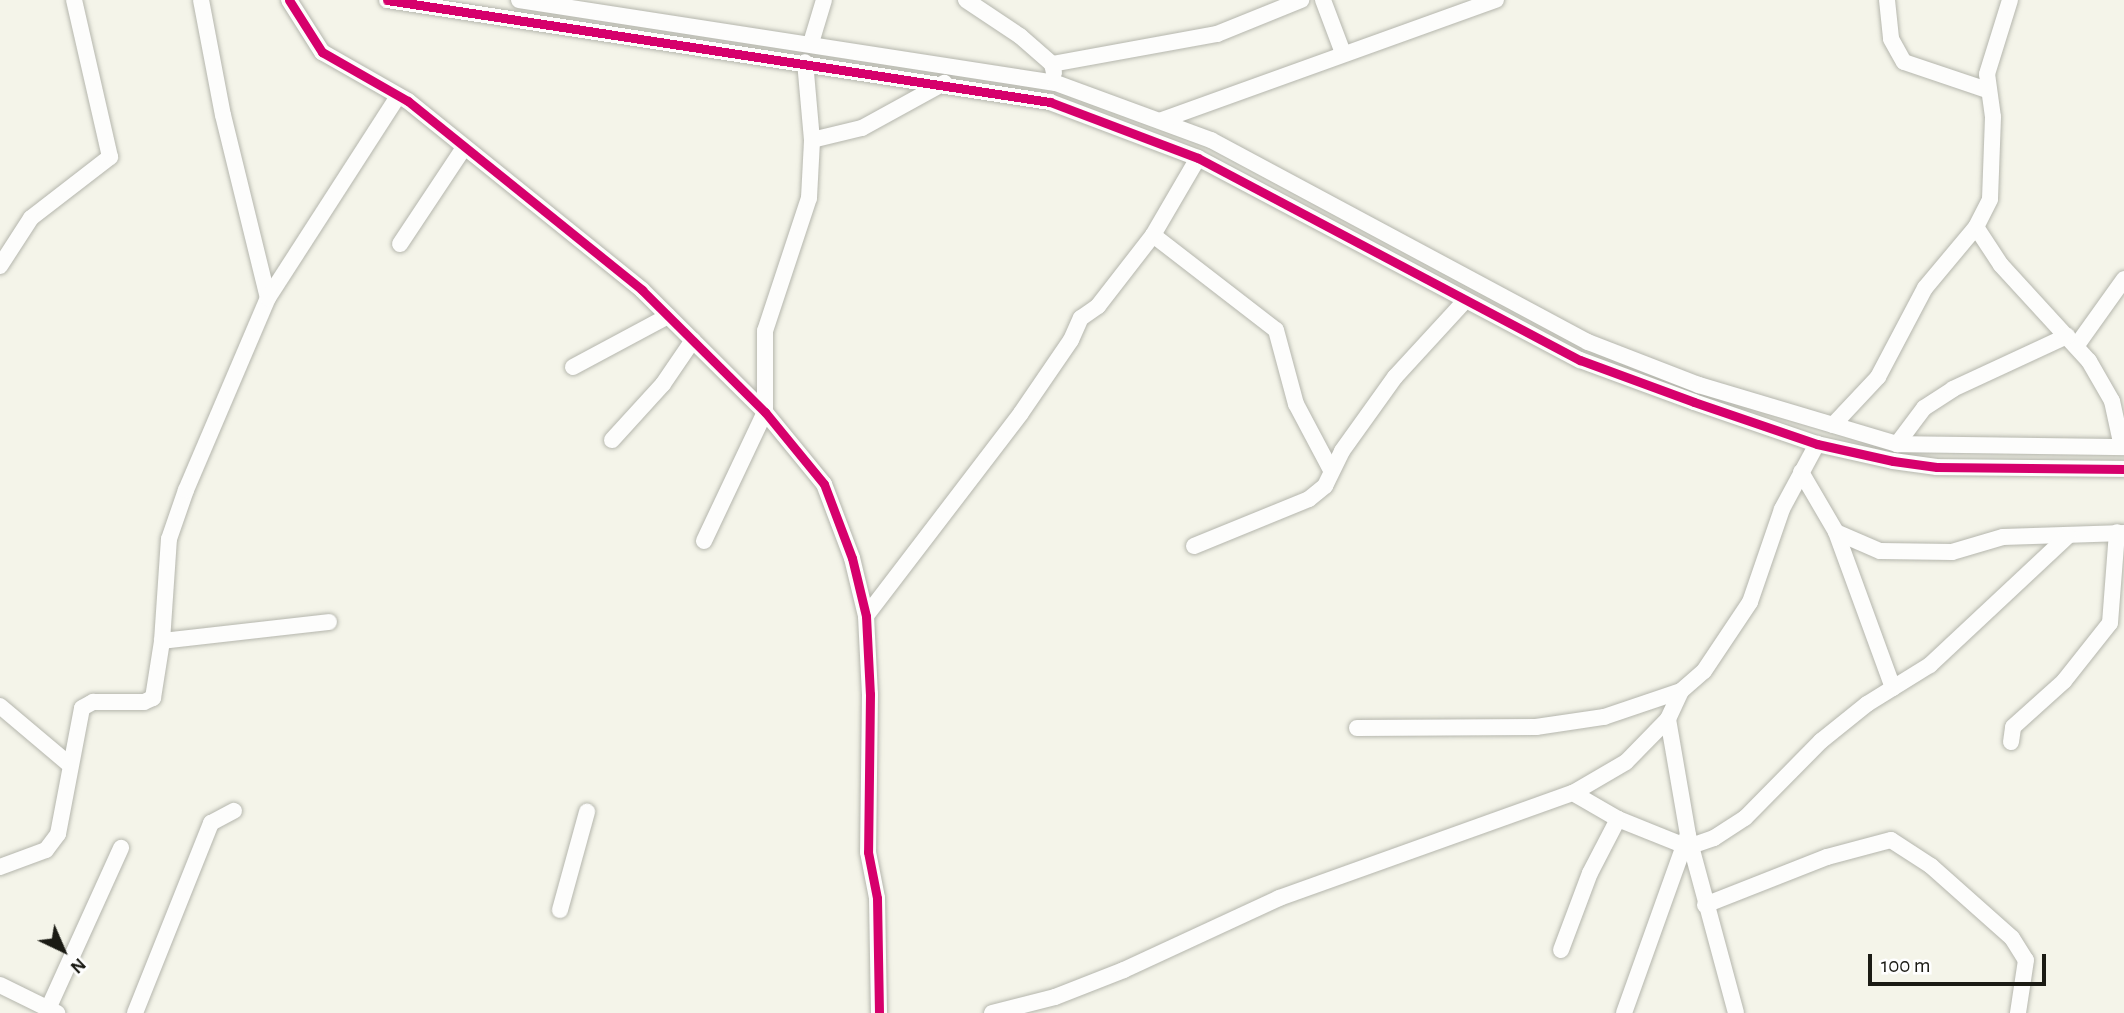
<!DOCTYPE html>
<style>
body{margin:0}
#map{position:relative;width:2124px;height:1013px;overflow:hidden;background:#f4f4e9;font-family:"Alegreya Sans",sans-serif}
div>[style]{position:absolute}
.roads{filter:drop-shadow(0 0 2px #b5b6ad) drop-shadow(0 0 2px #b5b6ad)}
.minor>*{height:16px;margin:-8px;padding:0 8px;transform-origin:8px;border-radius:8px;background:#fdfdfc}
.cycleway>*{height:9px;margin:-4.5px;padding:0 4.5px;transform-origin:4.5px;border-radius:4.5px;background:#d6006c}
span{translate:-50% -50%;white-space:nowrap;text-align:center;line-height:1.15;-webkit-text-stroke:6px #fff;paint-order:stroke}
.north{position:absolute;left:28px;top:915px;width:70px;height:70px;-webkit-text-stroke:5px #fff;paint-order:stroke;rotate:136deg;font-size:19px;font-weight:700;line-height:28px;text-align:center;color:#1b1b14}
.north::after{content:'';display:block;margin:auto;width:24px;height:32px;background:#1b1b14;clip-path:polygon(50% 0,100% 100%,50% 72%,0 100%)}
.scale{position:absolute;left:1868px;top:954px;width:178px;height:32px;box-sizing:border-box;border:4px solid #1b1b14;border-top:0;padding-left:9px;font-size:21px;line-height:24px;white-space:nowrap;color:#1b1b14;-webkit-text-stroke:5px #fff;paint-order:stroke}
</style>
<div id="map">
<div class="roads">
<div class="minor">
<i style="left:201px;top:0;width:117px;rotate:79.2deg"></i>
<i style="left:223px;top:115px;width:188px;rotate:76.2deg"></i>
<i style="left:289px;top:0;width:62px;rotate:57.6deg"></i>
<i style="left:322px;top:52px;width:99px;rotate:29.7deg"></i>
<i style="left:408px;top:101px;width:301px;rotate:38.9deg"></i>
<i style="left:642px;top:290px;width:173px;rotate:44.8deg"></i>
<i style="left:765px;top:412px;width:93px;rotate:50.7deg"></i>
<i style="left:824px;top:484px;width:79px;rotate:69.3deg"></i>
<i style="left:852px;top:558px;width:60px;rotate:76.4deg"></i>
<i style="left:866px;top:616px;width:78px;rotate:87.1deg"></i>
<i style="left:870px;top:694px;width:158px;rotate:90.7deg"></i>
<i style="left:868px;top:852px;width:47px;rotate:78.9deg"></i>
<i style="left:877px;top:898px;width:115px;rotate:89deg"></i>
<i style="left:387px;top:0;width:671px;rotate:8.75deg"></i>
<i style="left:1050px;top:102px;width:158px;rotate:20.7deg"></i>
<i style="left:1198px;top:158px;width:432px;rotate:27.9deg"></i>
<i style="left:1580px;top:360px;width:121px;rotate:20.2deg"></i>
<i style="left:1694px;top:402px;width:130px;rotate:18.9deg"></i>
<i style="left:1817px;top:444px;width:78px;rotate:12.6deg"></i>
<i style="left:1893px;top:461px;width:44px;rotate:7.8deg"></i>
<i style="left:1937px;top:467px;width:187px;rotate:0.6deg"></i>
<i style="left:519px;top:0;width:543px;rotate:8.79deg"></i>
<i style="left:1056px;top:83px;width:165px;rotate:20.2deg"></i>
<i style="left:1211px;top:140px;width:428px;rotate:28.2deg"></i>
<i style="left:1588px;top:342px;width:119px;rotate:21.2deg"></i>
<i style="left:1699px;top:385px;width:207px;rotate:16.6deg"></i>
<i style="left:1897px;top:444px;width:227px;rotate:0.8deg"></i>
<i style="left:966px;top:0;width:65px;rotate:33.7deg"></i>
<i style="left:1020px;top:36px;width:43px;rotate:41.2deg"></i>
<i style="left:1052px;top:64px;width:9px;rotate:77deg"></i>
<i style="left:1323px;top:0;width:57px;rotate:69.3deg"></i>
<i style="left:1887px;top:0;width:39px;rotate:84deg"></i>
<i style="left:1891px;top:39px;width:26px;rotate:61deg"></i>
<i style="left:1904px;top:62px;width:88px;rotate:18.6deg"></i>
<i style="left:811px;top:43px;width:45px;rotate:-73.2deg"></i>
<i style="left:1052px;top:64px;width:168px;rotate:-10.3deg"></i>
<i style="left:1217px;top:34px;width:91px;rotate:-22deg"></i>
<i style="left:1162px;top:120px;width:355px;rotate:-19.8deg"></i>
<i style="left:812px;top:140px;width:51px;rotate:-13.5deg"></i>
<i style="left:862px;top:128px;width:94px;rotate:-28.8deg"></i>
<i style="left:1976px;top:227px;width:45px;rotate:56.7deg"></i>
<i style="left:2001px;top:265px;width:130px;rotate:47.5deg"></i>
<i style="left:2089px;top:361px;width:46px;rotate:60.1deg"></i>
<i style="left:2112px;top:401px;width:47px;rotate:77.7deg"></i>
<i style="left:1153px;top:235px;width:155px;rotate:37.7deg"></i>
<i style="left:1276px;top:330px;width:77px;rotate:74.9deg"></i>
<i style="left:1296px;top:404px;width:75px;rotate:62.1deg"></i>
<i style="left:400px;top:244px;width:114px;rotate:-56.4deg"></i>
<i style="left:0;top:266px;width:57px;rotate:-57.1deg"></i>
<i style="left:31px;top:218px;width:100px;rotate:-37.7deg"></i>
<i style="left:110px;top:157px;width:161px;rotate:-102.9deg"></i>
<i style="left:2077px;top:345px;width:81px;rotate:-54.5deg"></i>
<i style="left:573px;top:367px;width:108px;rotate:-28.2deg"></i>
<i style="left:1833px;top:425px;width:66px;rotate:-46.8deg"></i>
<i style="left:1878px;top:377px;width:101px;rotate:-62.2deg"></i>
<i style="left:1925px;top:288px;width:80px;rotate:-50.1deg"></i>
<i style="left:1976px;top:227px;width:31px;rotate:-63deg"></i>
<i style="left:1990px;top:199px;width:82px;rotate:-87.9deg"></i>
<i style="left:1993px;top:117px;width:43px;rotate:-97.9deg"></i>
<i style="left:1987px;top:74px;width:77px;rotate:-72.7deg"></i>
<i style="left:612px;top:440px;width:76px;rotate:-47.7deg"></i>
<i style="left:663px;top:384px;width:53px;rotate:-55.7deg"></i>
<i style="left:1897px;top:444px;width:45px;rotate:-53.1deg"></i>
<i style="left:1924px;top:408px;width:35px;rotate:-33deg"></i>
<i style="left:1953px;top:389px;width:126px;rotate:-24.9deg"></i>
<i style="left:1801px;top:472px;width:69px;rotate:59.7deg"></i>
<i style="left:1836px;top:532px;width:166px;rotate:69.9deg"></i>
<i style="left:1836px;top:532px;width:48px;rotate:23.4deg"></i>
<i style="left:1880px;top:551px;width:72px;rotate:0.8deg"></i>
<i style="left:1952px;top:552px;width:53px;rotate:-16.4deg"></i>
<i style="left:2003px;top:537px;width:121px;rotate:-1.9deg"></i>
<i style="left:704px;top:541px;width:143px;rotate:-64.7deg"></i>
<i style="left:765px;top:412px;width:81px;rotate:-90deg"></i>
<i style="left:765px;top:331px;width:140px;rotate:-71.7deg"></i>
<i style="left:809px;top:198px;width:58px;rotate:-87deg"></i>
<i style="left:812px;top:140px;width:78px;rotate:-95.1deg"></i>
<i style="left:1194px;top:546px;width:124px;rotate:-22.2deg"></i>
<i style="left:1309px;top:499px;width:21px;rotate:-39deg"></i>
<i style="left:1325px;top:486px;width:39px;rotate:-64deg"></i>
<i style="left:1342px;top:451px;width:91px;rotate:-54.4deg"></i>
<i style="left:1395px;top:377px;width:103px;rotate:-47.4deg"></i>
<i style="left:866px;top:616px;width:255px;rotate:-52.6deg"></i>
<i style="left:1021px;top:413px;width:88px;rotate:-55.6deg"></i>
<i style="left:1071px;top:340px;width:24px;rotate:-66deg"></i>
<i style="left:1081px;top:318px;width:21px;rotate:-35deg"></i>
<i style="left:1098px;top:306px;width:90px;rotate:-52.2deg"></i>
<i style="left:1153px;top:235px;width:89px;rotate:-59.7deg"></i>
<i style="left:162px;top:641px;width:168px;rotate:-6.5deg"></i>
<i style="left:0;top:706px;width:92px;rotate:40.1deg"></i>
<i style="left:1668px;top:719px;width:118px;rotate:80.2deg"></i>
<i style="left:1688px;top:835px;width:184px;rotate:74.9deg"></i>
<i style="left:1357px;top:728px;width:179px;rotate:-0.3deg"></i>
<i style="left:1536px;top:727px;width:69px;rotate:-8.4deg"></i>
<i style="left:1604px;top:717px;width:81px;rotate:-18.7deg"></i>
<i style="left:2011px;top:742px;width:15px;rotate:-82deg"></i>
<i style="left:2013px;top:727px;width:69px;rotate:-42deg"></i>
<i style="left:2064px;top:681px;width:74px;rotate:-51.6deg"></i>
<i style="left:2110px;top:623px;width:91px;rotate:-85.6deg"></i>
<i style="left:1573px;top:793px;width:52px;rotate:30deg"></i>
<i style="left:1618px;top:819px;width:72px;rotate:21.9deg"></i>
<i style="left:1691px;top:846px;width:24px;rotate:-19deg"></i>
<i style="left:1714px;top:838px;width:37px;rotate:-33deg"></i>
<i style="left:1745px;top:818px;width:108px;rotate:-45.4deg"></i>
<i style="left:1821px;top:741px;width:59px;rotate:-38.8deg"></i>
<i style="left:1867px;top:704px;width:74px;rotate:-31.8deg"></i>
<i style="left:1930px;top:665px;width:189px;rotate:-43.1deg"></i>
<i style="left:0;top:867px;width:49px;rotate:-20.3deg"></i>
<i style="left:46px;top:850px;width:20px;rotate:-53deg"></i>
<i style="left:58px;top:834px;width:128px;rotate:-79.2deg"></i>
<i style="left:82px;top:708px;width:13px;rotate:-29deg"></i>
<i style="left:93px;top:702px;width:51px"></i>
<i style="left:144px;top:702px;width:10px;rotate:-24deg"></i>
<i style="left:153px;top:698px;width:58px;rotate:-81deg"></i>
<i style="left:162px;top:641px;width:102px;rotate:-86.1deg"></i>
<i style="left:169px;top:539px;width:52px;rotate:-70.9deg"></i>
<i style="left:186px;top:490px;width:209px;rotate:-66.9deg"></i>
<i style="left:268px;top:298px;width:240px;rotate:-57.2deg"></i>
<i style="left:1705px;top:905px;width:131px;rotate:-21.5deg"></i>
<i style="left:1827px;top:857px;width:66px;rotate:-14.9deg"></i>
<i style="left:1891px;top:840px;width:48px;rotate:33deg"></i>
<i style="left:1931px;top:866px;width:108px;rotate:41.6deg"></i>
<i style="left:2012px;top:938px;width:26px;rotate:58deg"></i>
<i style="left:2026px;top:960px;width:54px;rotate:98.6deg"></i>
<i style="left:560px;top:910px;width:102px;rotate:-74.6deg"></i>
<i style="left:1561px;top:950px;width:82px;rotate:-69.4deg"></i>
<i style="left:1590px;top:873px;width:61px;rotate:-62.6deg"></i>
<i style="left:0;top:985px;width:64px;rotate:26.2deg"></i>
<i style="left:48px;top:1009px;width:177px;rotate:-65.6deg"></i>
<i style="left:135px;top:1013px;width:205px;rotate:-68.2deg"></i>
<i style="left:211px;top:823px;width:26px;rotate:-28deg"></i>
<i style="left:992px;top:1013px;width:65px;rotate:-14.3deg"></i>
<i style="left:1055px;top:997px;width:74px;rotate:-21.4deg"></i>
<i style="left:1124px;top:970px;width:171px;rotate:-24.9deg"></i>
<i style="left:1279px;top:898px;width:312px;rotate:-19.7deg"></i>
<i style="left:1573px;top:793px;width:61px;rotate:-30.3deg"></i>
<i style="left:1626px;top:762px;width:60px;rotate:-45.7deg"></i>
<i style="left:1668px;top:719px;width:31px;rotate:-65deg"></i>
<i style="left:1681px;top:691px;width:30px;rotate:-41deg"></i>
<i style="left:1704px;top:671px;width:83px;rotate:-56.3deg"></i>
<i style="left:1750px;top:602px;width:98px;rotate:-71deg"></i>
<i style="left:1782px;top:509px;width:74px;rotate:-61.7deg"></i>
<i style="left:1624px;top:1013px;width:187px;rotate:-70.3deg"></i>
</div>
</div>
<div class="cycleway">
<i style="left:289px;top:0;width:62px;rotate:57.6deg"></i>
<i style="left:322px;top:52px;width:99px;rotate:29.7deg"></i>
<i style="left:408px;top:101px;width:301px;rotate:38.9deg"></i>
<i style="left:642px;top:290px;width:173px;rotate:44.8deg"></i>
<i style="left:765px;top:412px;width:93px;rotate:50.7deg"></i>
<i style="left:824px;top:484px;width:79px;rotate:69.3deg"></i>
<i style="left:852px;top:558px;width:60px;rotate:76.4deg"></i>
<i style="left:866px;top:616px;width:78px;rotate:87.1deg"></i>
<i style="left:870px;top:694px;width:158px;rotate:90.7deg"></i>
<i style="left:868px;top:852px;width:47px;rotate:78.9deg"></i>
<i style="left:877px;top:898px;width:115px;rotate:89deg"></i>
<i style="left:387px;top:0;width:671px;rotate:8.75deg"></i>
<i style="left:1050px;top:102px;width:158px;rotate:20.7deg"></i>
<i style="left:1198px;top:158px;width:432px;rotate:27.9deg"></i>
<i style="left:1580px;top:360px;width:121px;rotate:20.2deg"></i>
<i style="left:1694px;top:402px;width:130px;rotate:18.9deg"></i>
<i style="left:1817px;top:444px;width:78px;rotate:12.6deg"></i>
<i style="left:1893px;top:461px;width:44px;rotate:7.8deg"></i>
<i style="left:1937px;top:467px;width:187px;rotate:0.6deg"></i>
</div>
<div class="north">N</div>
<div class="scale">100 m</div>
</div>
